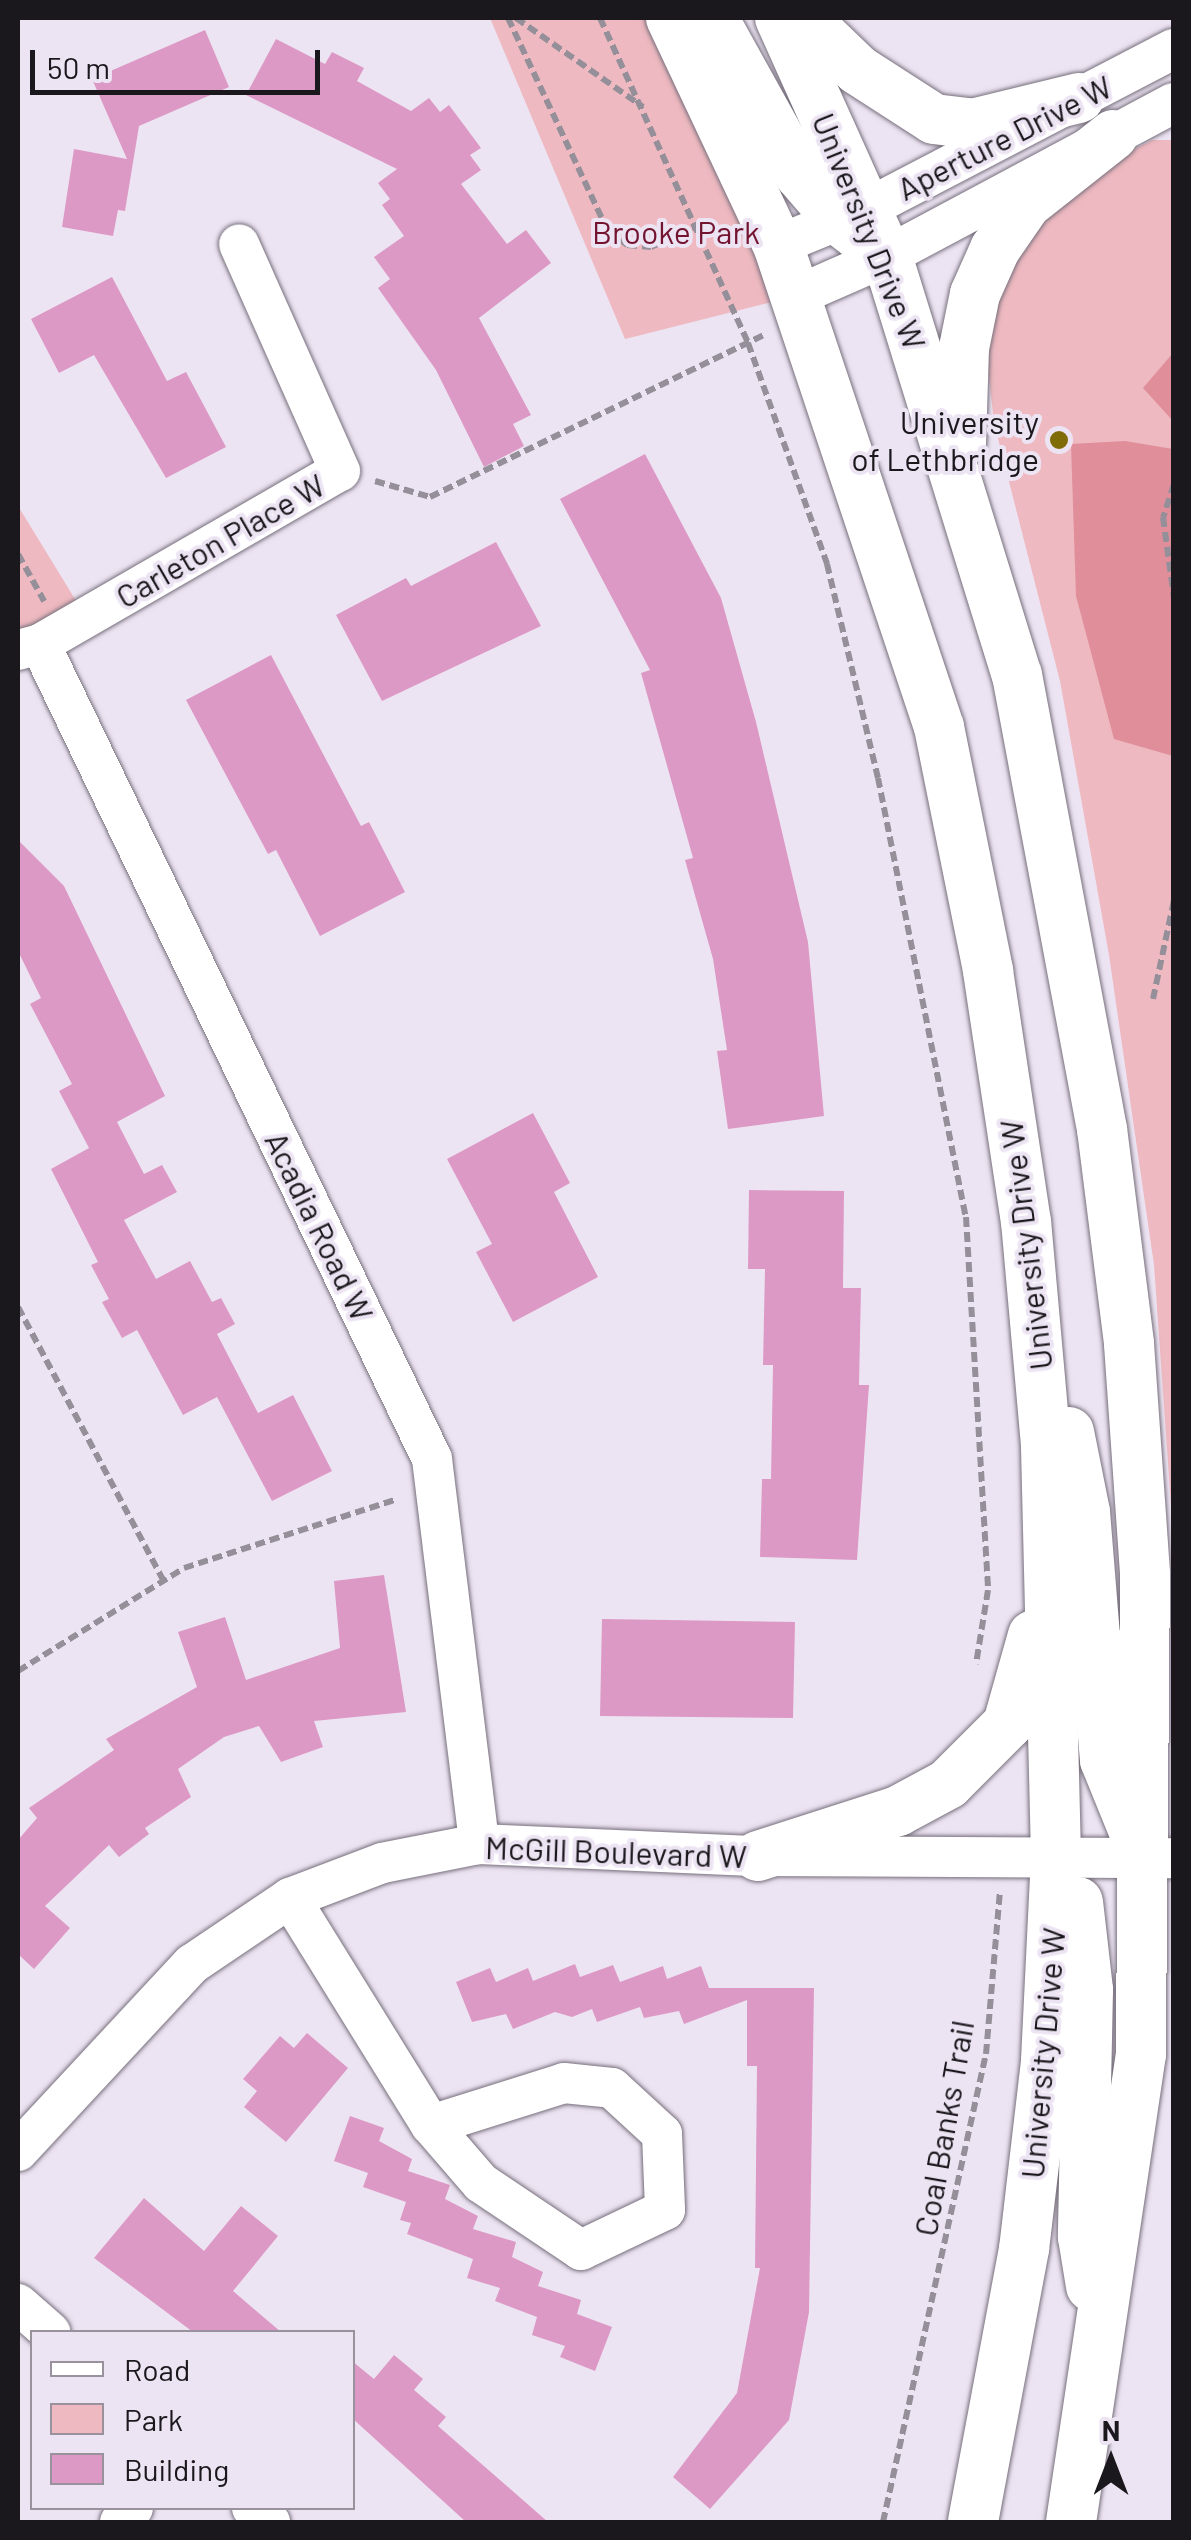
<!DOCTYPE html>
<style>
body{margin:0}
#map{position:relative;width:1191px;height:2540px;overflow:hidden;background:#ede4f3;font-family:Barlow,sans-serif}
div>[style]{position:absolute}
.green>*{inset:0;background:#eeb9c0}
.forest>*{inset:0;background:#df8e9a}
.building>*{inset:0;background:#dd99c5}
.path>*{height:6px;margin-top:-3px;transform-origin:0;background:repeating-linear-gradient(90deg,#958f99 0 10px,transparent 0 15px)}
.roads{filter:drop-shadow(0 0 2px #776f7c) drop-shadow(0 0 2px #776f7c)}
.minor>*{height:40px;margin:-20px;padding:0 20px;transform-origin:20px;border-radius:20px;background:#fff}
.major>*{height:50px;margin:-25px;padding:0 25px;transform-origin:25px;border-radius:25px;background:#fff}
.dots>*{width:28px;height:28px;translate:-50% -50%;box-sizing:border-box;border:5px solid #ede4f3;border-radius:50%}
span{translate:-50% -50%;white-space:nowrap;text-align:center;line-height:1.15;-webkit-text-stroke:8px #ede4f3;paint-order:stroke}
.street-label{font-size:32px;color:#1b181d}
.park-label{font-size:32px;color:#731330}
.poi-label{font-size:32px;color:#1b181d}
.right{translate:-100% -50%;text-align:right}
.frame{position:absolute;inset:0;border:20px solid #1b181d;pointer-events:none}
.legend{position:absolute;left:30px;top:2330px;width:325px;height:180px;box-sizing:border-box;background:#ede4f3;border:2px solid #99929d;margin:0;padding:12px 18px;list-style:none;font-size:30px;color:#1b181d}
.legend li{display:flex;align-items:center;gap:20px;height:50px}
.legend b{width:50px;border:2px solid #99929d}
.north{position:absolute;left:1061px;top:2410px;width:100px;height:100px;-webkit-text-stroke:8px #ede4f3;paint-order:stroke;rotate:0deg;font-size:28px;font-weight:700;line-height:40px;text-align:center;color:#1b181d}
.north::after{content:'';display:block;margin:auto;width:35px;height:45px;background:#1b181d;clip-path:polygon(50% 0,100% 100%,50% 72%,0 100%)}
.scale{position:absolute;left:30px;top:50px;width:290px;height:45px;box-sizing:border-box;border:5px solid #1b181d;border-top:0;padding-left:12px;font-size:30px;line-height:35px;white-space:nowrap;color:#1b181d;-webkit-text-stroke:8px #ede4f3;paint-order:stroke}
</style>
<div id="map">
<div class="green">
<i style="clip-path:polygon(490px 18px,671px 18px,796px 296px,625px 339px)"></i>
<i style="clip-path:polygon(1152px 140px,1173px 140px,1173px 1534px,1154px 1265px,1109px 955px,1060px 681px,994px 423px,988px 368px,991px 310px,1028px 234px,1096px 169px)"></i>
<i style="clip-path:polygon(18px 506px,86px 617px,18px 650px)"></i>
</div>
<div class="forest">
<i style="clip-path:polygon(1173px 353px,1173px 421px,1143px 388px)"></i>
<i style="clip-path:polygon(1125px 441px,1173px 449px,1173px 756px,1114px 739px,1076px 596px,1071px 444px)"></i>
</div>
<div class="building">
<i style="clip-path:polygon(205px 30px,229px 87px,139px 126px,125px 211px,118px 210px,113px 236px,62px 227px,74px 149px,127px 159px,92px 79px)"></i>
<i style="clip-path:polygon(276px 39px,325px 64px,332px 52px,364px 68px,357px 81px,411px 111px,429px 98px,440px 112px,449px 105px,481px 148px,470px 155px,481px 170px,461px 184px,507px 244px,526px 230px,551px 263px,479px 318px,531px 415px,513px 424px,524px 446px,484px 467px,436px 370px,378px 288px,390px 279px,374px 257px,404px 236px,382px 205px,390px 199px,378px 183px,397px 169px,246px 95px)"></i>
<i style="clip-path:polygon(112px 277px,167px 381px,186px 372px,226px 447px,166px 478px,94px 355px,59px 373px,31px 319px)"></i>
<i style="clip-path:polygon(645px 454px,721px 598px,756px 722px,808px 942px,824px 1116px,728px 1129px,717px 1051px,727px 1050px,713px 959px,685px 860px,693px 858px,641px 673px,650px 670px,560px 499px)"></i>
<i style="clip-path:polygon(496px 542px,541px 626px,382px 701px,336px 615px,406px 578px,411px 586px)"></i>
<i style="clip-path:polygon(271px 655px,361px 826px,369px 822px,405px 892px,320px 936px,276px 850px,268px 854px,186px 700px)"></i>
<i style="clip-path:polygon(18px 840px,64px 886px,165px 1096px,117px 1122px,144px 1174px,162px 1165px,177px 1192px,124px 1220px,156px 1279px,190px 1261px,212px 1302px,221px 1298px,235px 1324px,217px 1334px,258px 1413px,293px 1395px,332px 1471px,272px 1501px,217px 1397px,183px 1415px,137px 1330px,122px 1338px,102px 1302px,109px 1299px,91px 1265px,98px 1262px,51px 1169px,89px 1148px,59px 1091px,72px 1084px,30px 1004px,41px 998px,18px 951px)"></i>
<i style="clip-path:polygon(533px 1113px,570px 1183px,554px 1192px,598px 1277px,513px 1322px,476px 1252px,492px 1244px,447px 1159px)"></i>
<i style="clip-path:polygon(749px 1190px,844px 1191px,843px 1288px,861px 1288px,859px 1385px,869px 1385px,857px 1560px,760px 1557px,762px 1479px,771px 1479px,773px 1365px,763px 1365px,765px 1269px,748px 1269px)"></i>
<i style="clip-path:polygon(384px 1575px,406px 1712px,314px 1721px,323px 1747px,281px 1762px,259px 1726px,224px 1737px,178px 1769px,191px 1797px,145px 1828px,149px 1834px,119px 1857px,109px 1845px,45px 1906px,70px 1928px,34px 1969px,18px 1954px,18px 1840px,37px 1818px,29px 1808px,114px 1750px,106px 1739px,197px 1687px,178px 1632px,225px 1617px,246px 1680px,340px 1648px,334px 1581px)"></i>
<i style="clip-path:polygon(602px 1619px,795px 1622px,793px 1718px,600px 1716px)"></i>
<i style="clip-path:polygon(575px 1964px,580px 1977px,613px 1965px,620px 1982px,663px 1966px,667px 1979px,701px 1966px,709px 1988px,814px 1988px,809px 2312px,789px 2420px,710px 2509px,673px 2477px,737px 2393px,760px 2268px,755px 2268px,757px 2066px,747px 2066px,747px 2000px,684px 2024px,679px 2011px,644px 2018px,640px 2007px,597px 2022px,592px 2009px,572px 2017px,555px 2012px,513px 2029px,506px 2014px,472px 2022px,456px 1982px,490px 1968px,496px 1982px,528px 1968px,533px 1981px)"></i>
<i style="clip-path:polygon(307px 2033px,348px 2068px,286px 2142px,244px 2107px,257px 2091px,243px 2079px,280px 2036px,294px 2048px)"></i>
<i style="clip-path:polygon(350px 2116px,384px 2128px,379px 2141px,412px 2159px,408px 2171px,450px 2185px,445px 2199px,478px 2216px,473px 2229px,516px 2242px,512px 2257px,543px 2272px,538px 2286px,581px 2300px,577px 2314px,612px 2327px,595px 2371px,560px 2357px,565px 2346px,532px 2335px,537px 2317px,495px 2301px,500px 2288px,467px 2278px,473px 2259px,407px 2234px,411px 2223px,400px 2220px,406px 2202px,363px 2187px,368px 2173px,334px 2161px)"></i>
<i style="clip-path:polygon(144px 2198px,204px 2251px,241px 2206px,278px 2236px,233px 2291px,281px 2332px,193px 2332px,94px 2258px)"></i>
<i style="clip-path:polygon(394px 2355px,423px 2379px,414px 2390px,446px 2417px,438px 2426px,548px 2522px,466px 2522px,352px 2418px,352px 2361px,374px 2379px)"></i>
</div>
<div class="path">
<i style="left:508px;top:18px;width:235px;rotate:64.9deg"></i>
<i style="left:608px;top:231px;width:24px;rotate:36deg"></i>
<i style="left:627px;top:245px;width:24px;rotate:5deg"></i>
<i style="left:651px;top:247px;width:48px;rotate:-24.4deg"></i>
<i style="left:516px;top:18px;width:155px;rotate:35deg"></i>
<i style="left:600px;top:18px;width:357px;rotate:65.5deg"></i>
<i style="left:748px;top:343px;width:235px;rotate:70.3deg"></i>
<i style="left:827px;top:564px;width:220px;rotate:76.6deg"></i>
<i style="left:878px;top:778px;width:448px;rotate:78.7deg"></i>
<i style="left:966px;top:1217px;width:374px;rotate:86.6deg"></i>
<i style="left:988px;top:1590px;width:75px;rotate:99.2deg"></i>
<i style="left:375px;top:481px;width:57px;rotate:16.2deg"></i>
<i style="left:430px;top:497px;width:370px;rotate:-25.9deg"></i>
<i style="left:1174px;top:484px;width:35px;rotate:108deg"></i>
<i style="left:1163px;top:517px;width:81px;rotate:82.2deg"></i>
<i style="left:18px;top:554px;width:54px;rotate:61deg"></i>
<i style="left:1153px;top:999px;width:101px;rotate:-78deg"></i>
<i style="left:18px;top:1307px;width:309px;rotate:62deg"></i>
<i style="left:18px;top:1671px;width:195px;rotate:-31.8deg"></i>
<i style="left:184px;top:1568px;width:224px;rotate:-17.9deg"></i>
<i style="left:883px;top:2522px;width:479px;rotate:-77.6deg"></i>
<i style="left:986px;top:2054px;width:163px;rotate:-85.1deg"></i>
</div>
<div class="roads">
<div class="minor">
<i style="left:778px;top:245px;width:95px;rotate:-22.2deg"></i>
<i style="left:866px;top:209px;width:347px;rotate:-27.5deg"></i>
<i style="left:796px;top:296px;width:99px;rotate:-23.7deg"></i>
<i style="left:887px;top:256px;width:325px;rotate:-28.1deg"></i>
<i style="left:40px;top:644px;width:904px;rotate:64.31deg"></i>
<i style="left:432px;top:1459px;width:388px;rotate:83deg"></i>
<i style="left:18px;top:650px;width:23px;rotate:-15deg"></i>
<i style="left:40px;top:644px;width:346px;rotate:-30deg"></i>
<i style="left:340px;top:471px;width:248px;rotate:-114deg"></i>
<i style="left:290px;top:1898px;width:267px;rotate:58.2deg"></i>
<i style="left:564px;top:2083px;width:48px;rotate:5.9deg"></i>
<i style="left:612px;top:2088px;width:68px;rotate:42.6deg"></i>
<i style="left:662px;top:2134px;width:76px;rotate:87.7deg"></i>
<i style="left:665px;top:2210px;width:93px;rotate:154.5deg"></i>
<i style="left:581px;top:2250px;width:120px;rotate:-146.2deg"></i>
<i style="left:481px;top:2183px;width:77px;rotate:-130.8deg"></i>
<i style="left:431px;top:2125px;width:139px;rotate:-17.5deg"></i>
<i style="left:18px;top:2151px;width:255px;rotate:-47.1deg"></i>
<i style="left:192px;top:1964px;width:118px;rotate:-34deg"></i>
<i style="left:290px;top:1898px;width:98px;rotate:-20.8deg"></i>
<i style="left:382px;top:1863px;width:99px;rotate:-11.1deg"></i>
<i style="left:479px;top:1844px;width:279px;rotate:2.5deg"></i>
<i style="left:758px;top:1856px;width:416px;rotate:0.3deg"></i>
<i style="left:18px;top:2304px;width:43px;rotate:41.2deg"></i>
<i style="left:252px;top:2508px;width:23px;rotate:38deg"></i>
<i style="left:120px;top:2522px;width:19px;rotate:-47deg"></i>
</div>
<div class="major">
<i style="left:671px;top:18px;width:251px;rotate:64.8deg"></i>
<i style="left:778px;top:245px;width:508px;rotate:71.53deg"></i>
<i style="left:939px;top:727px;width:249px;rotate:78.6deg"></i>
<i style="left:988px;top:971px;width:253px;rotate:81.4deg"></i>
<i style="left:1026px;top:1221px;width:227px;rotate:84.9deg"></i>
<i style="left:1046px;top:1447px;width:409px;rotate:88.6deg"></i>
<i style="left:1056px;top:1856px;width:206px;rotate:92.8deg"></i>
<i style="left:1046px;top:2062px;width:188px;rotate:96.7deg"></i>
<i style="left:1024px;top:2249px;width:278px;rotate:100.6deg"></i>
<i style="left:713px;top:18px;width:179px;rotate:61deg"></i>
<i style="left:800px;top:175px;width:60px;rotate:49.1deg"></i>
<i style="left:839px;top:220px;width:51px;rotate:37.8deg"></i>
<i style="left:780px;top:18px;width:261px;rotate:65.8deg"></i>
<i style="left:887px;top:256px;width:439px;rotate:72.8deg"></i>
<i style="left:1017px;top:675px;width:462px;rotate:79.4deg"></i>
<i style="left:1102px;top:1129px;width:217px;rotate:82.8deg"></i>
<i style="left:1129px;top:1344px;width:231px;rotate:86deg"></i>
<i style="left:1145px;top:1574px;width:480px;rotate:90.5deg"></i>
<i style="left:1141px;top:2054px;width:473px;rotate:98.5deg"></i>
<i style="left:804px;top:18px;width:75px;rotate:43.9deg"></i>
<i style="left:858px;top:70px;width:90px;rotate:32.8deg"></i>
<i style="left:934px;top:119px;width:38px;rotate:7deg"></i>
<i style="left:972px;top:124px;width:110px;rotate:-13.7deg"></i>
<i style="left:961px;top:443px;width:95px;rotate:-88.2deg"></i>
<i style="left:964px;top:348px;width:55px;rotate:-78.5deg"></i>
<i style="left:975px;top:294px;width:49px;rotate:-66deg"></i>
<i style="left:995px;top:249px;width:55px;rotate:-55.4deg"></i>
<i style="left:1026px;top:204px;width:111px;rotate:-38.4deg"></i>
<i style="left:1069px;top:1432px;width:82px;rotate:78.7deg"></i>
<i style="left:1085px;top:1512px;width:249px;rotate:85.4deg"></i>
<i style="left:1105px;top:1760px;width:80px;rotate:67.9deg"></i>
<i style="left:758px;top:1856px;width:147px;rotate:-17.8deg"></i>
<i style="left:898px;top:1811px;width:57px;rotate:-28.4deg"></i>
<i style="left:948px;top:1784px;width:85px;rotate:-45deg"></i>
<i style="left:1008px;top:1724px;width:92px;rotate:-74.3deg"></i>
<i style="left:1078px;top:1902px;width:89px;rotate:83.5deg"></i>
<i style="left:1088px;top:1990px;width:247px;rotate:91.2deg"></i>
<i style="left:1083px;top:2237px;width:50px;rotate:80.7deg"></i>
</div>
</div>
<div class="dots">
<i style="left:1059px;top:440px;background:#806c07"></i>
</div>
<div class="street-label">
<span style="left:1004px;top:137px;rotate:-27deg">Aperture Drive W</span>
<span style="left:870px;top:231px;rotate:68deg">University Drive W</span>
<span style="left:220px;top:540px;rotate:-30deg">Carleton Place W</span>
<span style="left:320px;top:1226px;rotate:64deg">Acadia Road W</span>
<span style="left:1025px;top:1245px;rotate:-97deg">University Drive W</span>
<span style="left:616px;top:1851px;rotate:2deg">McGill Boulevard W</span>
<span style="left:1042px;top:2053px;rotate:-85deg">University Drive W</span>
<span style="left:943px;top:2128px;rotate:-80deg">Coal Banks Trail</span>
</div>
<div class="park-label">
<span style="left:676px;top:231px">Brooke Park</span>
</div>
<div class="poi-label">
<span class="right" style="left:1039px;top:440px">University<br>of Lethbridge</span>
</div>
<div class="frame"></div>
<ul class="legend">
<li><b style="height:12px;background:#fff"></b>Road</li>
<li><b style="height:28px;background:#eeb9c0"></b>Park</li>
<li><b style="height:28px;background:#dd99c5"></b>Building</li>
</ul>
<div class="north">N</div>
<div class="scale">50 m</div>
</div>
